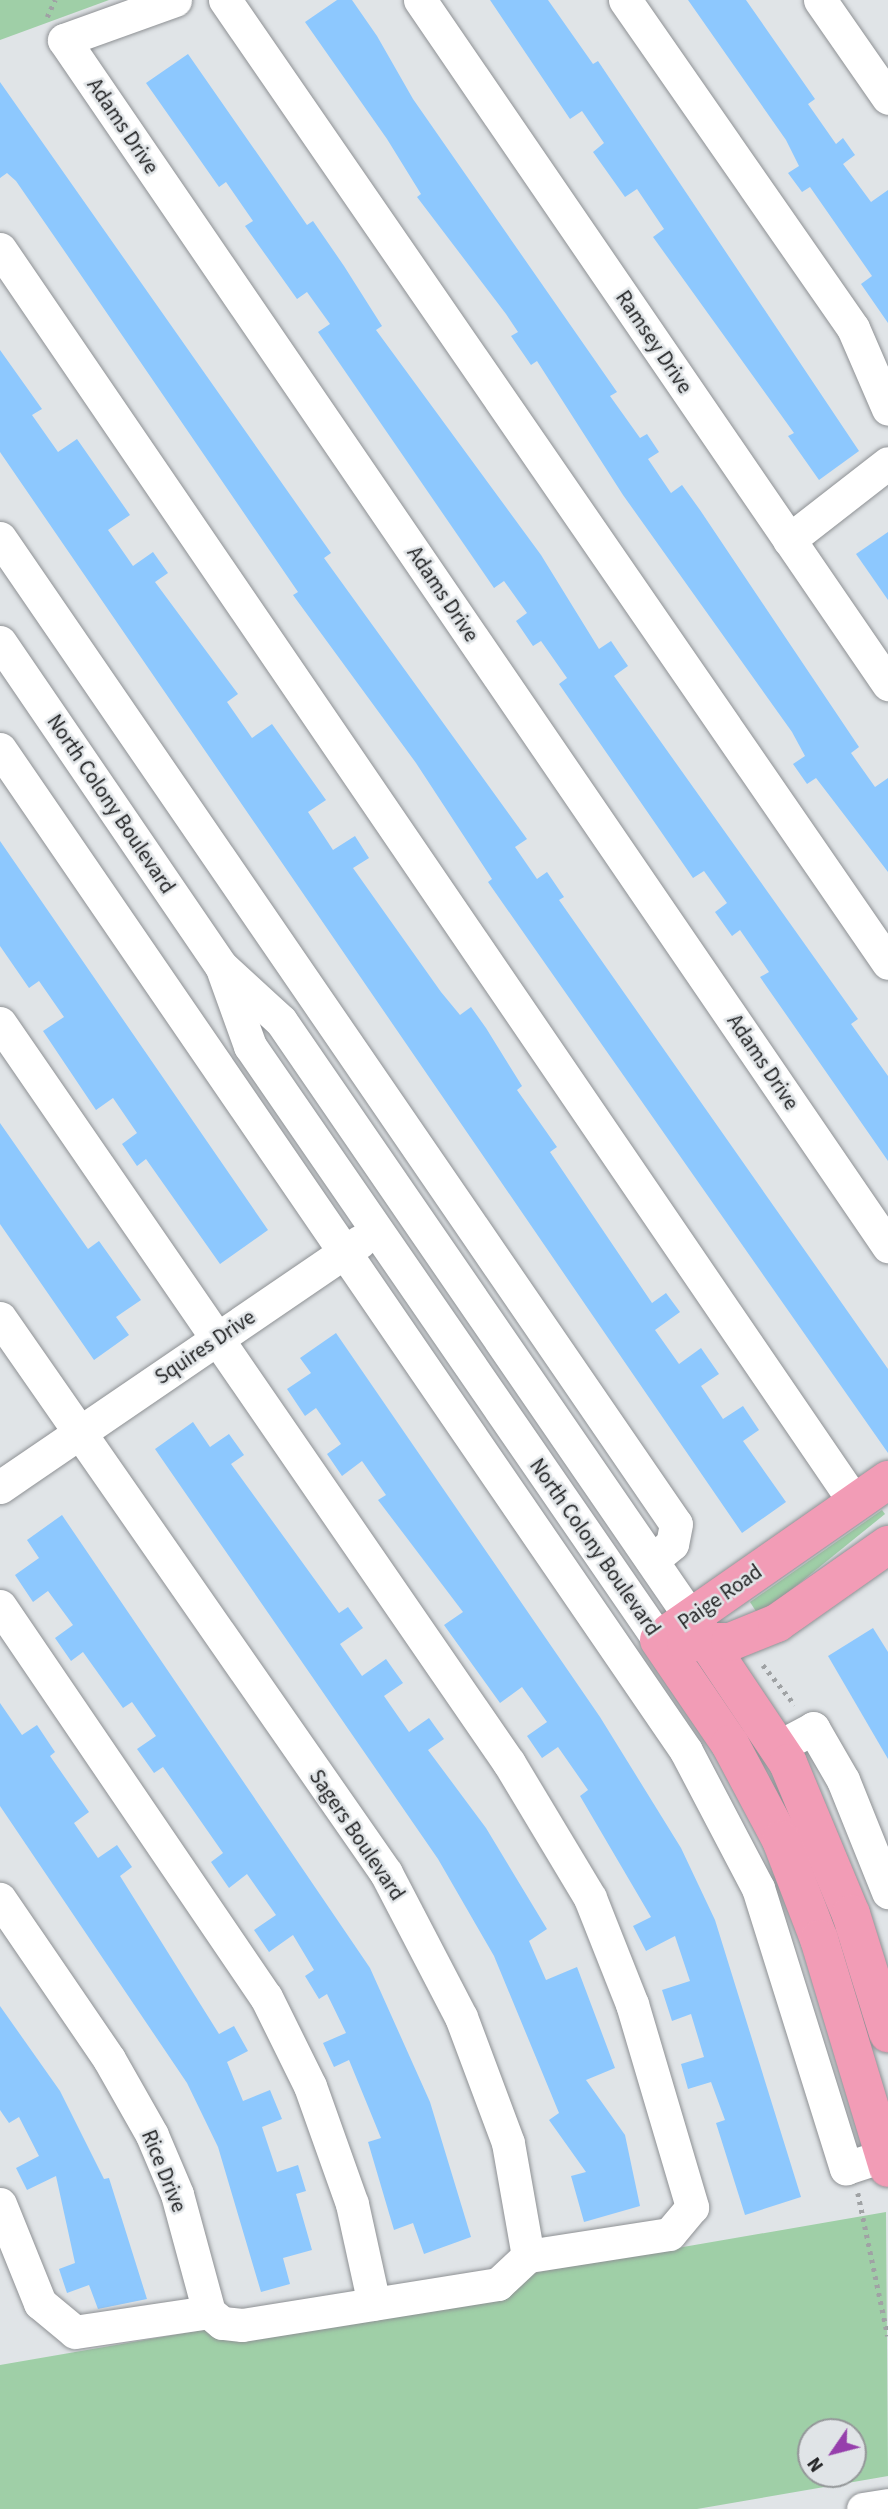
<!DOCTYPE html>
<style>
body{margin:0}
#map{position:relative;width:888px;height:2509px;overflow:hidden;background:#e0e4e7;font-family:"Source Sans 3",sans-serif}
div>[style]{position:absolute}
.green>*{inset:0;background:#9fcfa7}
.building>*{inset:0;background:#8dc8fe}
.path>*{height:4.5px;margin-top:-2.25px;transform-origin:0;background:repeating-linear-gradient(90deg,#9fa2a4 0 3.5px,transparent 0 8.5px)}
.roads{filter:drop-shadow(0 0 2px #8e9194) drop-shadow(0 0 2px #8e9194)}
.minor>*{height:33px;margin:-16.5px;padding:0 16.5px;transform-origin:16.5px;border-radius:16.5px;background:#fff}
.major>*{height:38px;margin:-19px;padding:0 19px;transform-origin:19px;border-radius:19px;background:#f29cb6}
span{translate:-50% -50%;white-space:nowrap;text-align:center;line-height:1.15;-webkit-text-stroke:5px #e0e4e7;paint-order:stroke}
.street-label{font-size:21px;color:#222324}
.north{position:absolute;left:797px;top:2418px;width:70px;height:70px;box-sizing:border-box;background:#e0e4e7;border:2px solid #949799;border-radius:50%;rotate:235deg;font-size:19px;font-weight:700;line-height:28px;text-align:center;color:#222324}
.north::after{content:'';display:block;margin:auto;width:24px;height:32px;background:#963fac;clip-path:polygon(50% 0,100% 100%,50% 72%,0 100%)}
</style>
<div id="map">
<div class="green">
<i style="clip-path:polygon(0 0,109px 0,0 40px)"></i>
<i style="clip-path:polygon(882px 1510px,885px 1514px,759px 1616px,750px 1602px)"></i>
<i style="clip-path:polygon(evenodd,886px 2212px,888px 2476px,697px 2509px,0 2509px,0 2365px,886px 2212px,811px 2432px,853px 2432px,853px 2474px,811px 2474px,811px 2432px)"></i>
</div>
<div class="building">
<i style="clip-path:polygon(337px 0,352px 0,377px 36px,413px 99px,617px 392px,610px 396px,640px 438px,647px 434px,659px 452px,648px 459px,671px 493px,682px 485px,700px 510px,859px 747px,851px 753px,875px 787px,888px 778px,888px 872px,816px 778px,807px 784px,793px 764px,805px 756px,792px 732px,623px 495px,537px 361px,531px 365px,511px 336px,518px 332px,506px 314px,417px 197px,421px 194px,387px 139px,305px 22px)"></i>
<i style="clip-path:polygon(490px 0,548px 0,593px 64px,598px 61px,859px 451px,819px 480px,788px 436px,794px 433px,653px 237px,664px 229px,637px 189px,625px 197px,593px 152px,604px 143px,582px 111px,570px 119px)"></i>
<i style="clip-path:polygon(688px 0,746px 0,815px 99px,808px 104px,836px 144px,843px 138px,855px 155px,843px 164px,871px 202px,888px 190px,888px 323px,861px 284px,872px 276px,810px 187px,802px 192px,788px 173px,799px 166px,786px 140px)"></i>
<i style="clip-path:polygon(188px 54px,307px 225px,313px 221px,344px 266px,382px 326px,376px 330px,541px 555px,599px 649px,611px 641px,628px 666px,614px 676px,858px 1019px,851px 1024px,888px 1076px,888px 1161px,760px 977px,769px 972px,740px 930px,732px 936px,715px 912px,727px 903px,704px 871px,693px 878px,559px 684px,567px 678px,541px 641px,533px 646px,516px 621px,527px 613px,504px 581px,494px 588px,318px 332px,330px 324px,307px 292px,297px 299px,245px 226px,253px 221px,226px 182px,219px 187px,146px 83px)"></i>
<i style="clip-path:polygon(0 82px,331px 553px,324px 558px,527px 839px,515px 847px,537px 879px,547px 872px,564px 897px,559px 900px,888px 1369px,888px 1453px,488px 882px,492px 879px,416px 763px,293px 595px,298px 592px,63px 249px,16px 181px,7px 173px,0 178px)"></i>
<i style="clip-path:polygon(0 350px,42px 409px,32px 415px,58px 452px,77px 439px,130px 515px,108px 530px,133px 566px,153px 552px,168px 573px,155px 582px,238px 694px,227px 702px,252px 738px,272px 724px,326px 800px,308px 812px,333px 850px,355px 836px,369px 858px,353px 868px,441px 992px,460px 1015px,471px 1007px,486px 1028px,522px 1086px,517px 1090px,557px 1147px,550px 1152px,652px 1303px,666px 1293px,680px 1312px,655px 1330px,679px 1364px,701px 1348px,719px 1374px,701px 1386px,723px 1419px,743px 1406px,759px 1430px,743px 1441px,786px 1502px,742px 1533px,0 452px)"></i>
<i style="clip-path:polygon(888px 532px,888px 600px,856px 554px)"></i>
<i style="clip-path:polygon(0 841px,268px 1230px,220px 1264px,146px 1159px,137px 1166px,122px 1144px,137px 1133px,113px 1098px,96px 1110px,43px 1031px,64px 1017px,39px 981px,29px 988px,0 946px)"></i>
<i style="clip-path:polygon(0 1123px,88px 1249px,99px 1241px,141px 1300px,116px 1317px,129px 1335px,94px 1360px,0 1224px)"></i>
<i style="clip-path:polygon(336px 1333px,600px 1717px,681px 1848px,715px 1920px,801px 2197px,745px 2215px,716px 2123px,725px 2120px,711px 2082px,688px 2089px,681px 2064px,704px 2057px,691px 2014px,672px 2021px,662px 1990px,690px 1981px,675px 1936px,646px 1951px,633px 1926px,651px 1917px,580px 1796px,588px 1790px,558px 1747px,542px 1758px,527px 1736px,547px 1722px,522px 1687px,500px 1703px,444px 1625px,463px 1612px,378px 1500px,386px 1495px,362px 1461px,342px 1476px,327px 1454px,341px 1444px,316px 1408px,305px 1416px,287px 1389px,311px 1373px,300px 1358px)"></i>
<i style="clip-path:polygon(193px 1422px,210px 1447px,229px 1434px,244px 1455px,231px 1464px,339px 1613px,348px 1607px,363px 1628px,340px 1644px,362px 1676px,386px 1659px,403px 1683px,384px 1696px,409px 1732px,429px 1718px,444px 1739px,428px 1750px,486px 1828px,547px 1929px,529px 1941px,546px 1980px,577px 1967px,615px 2068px,586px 2080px,625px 2135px,640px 2206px,584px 2222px,571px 2176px,586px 2172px,549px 2120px,559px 2113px,494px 1956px,438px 1859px,155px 1449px)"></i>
<i style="clip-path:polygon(62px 1515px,370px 1968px,430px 2102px,471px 2237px,424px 2254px,413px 2223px,394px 2230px,368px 2142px,381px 2138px,349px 2060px,334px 2067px,323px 2043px,346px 2033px,327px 1994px,319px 1999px,305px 1976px,314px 1970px,293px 1935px,269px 1952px,254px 1930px,276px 1915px,247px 1874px,229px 1888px,211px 1862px,223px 1853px,163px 1767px,154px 1773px,137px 1749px,156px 1736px,132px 1702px,123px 1708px,83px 1652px,71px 1661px,55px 1638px,73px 1625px,48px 1591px,33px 1602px,15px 1575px,39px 1558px,27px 1540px)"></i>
<i style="clip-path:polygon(873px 1628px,888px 1652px,888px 1759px,828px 1656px)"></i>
<i style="clip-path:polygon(0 1703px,22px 1735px,37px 1725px,55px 1752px,50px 1756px,89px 1812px,74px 1823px,98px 1858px,117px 1845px,132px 1867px,120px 1876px,219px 2034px,234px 2026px,248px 2051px,227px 2062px,243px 2101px,270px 2090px,282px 2119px,262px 2127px,277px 2172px,298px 2165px,306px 2191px,296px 2194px,312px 2250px,283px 2258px,290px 2284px,261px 2292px,218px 2147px,187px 2083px,0 1806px)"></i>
<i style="clip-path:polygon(0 2006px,60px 2091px,104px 2179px,109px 2178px,147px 2299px,98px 2309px,89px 2285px,67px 2293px,59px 2269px,75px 2263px,56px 2176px,27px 2190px,16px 2168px,39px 2156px,19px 2117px,9px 2123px,0 2110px)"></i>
</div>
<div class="path">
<i style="left:47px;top:17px;width:19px;rotate:-65deg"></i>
<i style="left:763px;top:1665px;width:51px;rotate:51.3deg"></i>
<i style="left:858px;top:2193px;width:146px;rotate:78.2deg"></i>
</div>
<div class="roads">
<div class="minor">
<i style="left:175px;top:0;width:118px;rotate:160.2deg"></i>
<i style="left:64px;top:40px;width:1461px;rotate:55.66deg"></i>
<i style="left:225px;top:0;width:1169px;rotate:55.45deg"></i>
<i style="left:420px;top:0;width:829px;rotate:55.62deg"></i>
<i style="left:625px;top:0;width:399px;rotate:55.2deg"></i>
<i style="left:853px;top:328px;width:88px;rotate:66.6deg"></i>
<i style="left:820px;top:0;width:119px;rotate:55.2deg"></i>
<i style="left:0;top:249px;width:1518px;rotate:55.71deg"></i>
<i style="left:0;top:538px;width:1195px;rotate:55.57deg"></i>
<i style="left:676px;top:1524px;width:20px;rotate:101deg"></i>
<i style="left:672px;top:1544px;width:26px;rotate:141deg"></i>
<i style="left:789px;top:540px;width:125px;rotate:-37.9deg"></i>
<i style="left:0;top:642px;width:392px;rotate:55.7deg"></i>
<i style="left:221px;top:966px;width:81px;rotate:42.5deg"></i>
<i style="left:281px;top:1021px;width:724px;rotate:55.52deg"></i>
<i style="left:0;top:749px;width:1214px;rotate:55.6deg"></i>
<i style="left:686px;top:1751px;width:155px;rotate:62.3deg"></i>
<i style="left:758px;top:1888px;width:294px;rotate:72.6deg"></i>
<i style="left:846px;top:2168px;width:40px;rotate:-18deg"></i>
<i style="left:223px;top:971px;width:80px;rotate:70.2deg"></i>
<i style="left:250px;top:1046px;width:721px;rotate:55.45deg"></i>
<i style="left:0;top:1023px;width:898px;rotate:55.48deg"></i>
<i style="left:509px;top:1763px;width:157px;rotate:59deg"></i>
<i style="left:590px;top:1898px;width:114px;rotate:68.4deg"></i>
<i style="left:632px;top:2004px;width:212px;rotate:73.5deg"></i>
<i style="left:692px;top:2207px;width:35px;rotate:130deg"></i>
<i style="left:669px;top:2234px;width:143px;rotate:171.1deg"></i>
<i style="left:0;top:1318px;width:676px;rotate:55.18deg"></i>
<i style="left:386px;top:1873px;width:162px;rotate:62.5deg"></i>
<i style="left:461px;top:2017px;width:134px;rotate:69.5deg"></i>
<i style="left:508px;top:2143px;width:115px;rotate:80deg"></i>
<i style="left:528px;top:2256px;width:41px;rotate:137deg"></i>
<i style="left:498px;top:2284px;width:259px;rotate:170.9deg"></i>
<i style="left:242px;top:2325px;width:20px;rotate:-174deg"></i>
<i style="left:222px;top:2323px;width:17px;rotate:-140deg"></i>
<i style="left:209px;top:2312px;width:122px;rotate:-105.2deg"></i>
<i style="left:177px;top:2194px;width:64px;rotate:-113deg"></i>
<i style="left:152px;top:2135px;width:87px;rotate:-119.5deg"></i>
<i style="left:109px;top:2059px;width:194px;rotate:-124.3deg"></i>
<i style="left:0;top:1487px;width:436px;rotate:-34.3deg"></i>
<i style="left:0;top:1606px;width:473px;rotate:55.8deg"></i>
<i style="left:266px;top:1997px;width:99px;rotate:63.7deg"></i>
<i style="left:310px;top:2086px;width:125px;rotate:70.4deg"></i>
<i style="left:352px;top:2204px;width:102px;rotate:77.6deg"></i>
<i style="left:778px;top:1747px;width:40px;rotate:-28deg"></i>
<i style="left:813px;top:1728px;width:60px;rotate:60deg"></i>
<i style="left:843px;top:1780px;width:121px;rotate:68.1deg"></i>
<i style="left:0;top:2204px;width:107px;rotate:68deg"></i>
<i style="left:40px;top:2303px;width:45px;rotate:39.6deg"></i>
<i style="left:75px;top:2332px;width:135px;rotate:-8.5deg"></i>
<i style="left:863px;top:2509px;width:25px;rotate:-9deg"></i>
</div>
<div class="major">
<i style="left:691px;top:1618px;width:174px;rotate:56.2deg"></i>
<i style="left:788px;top:1763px;width:164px;rotate:67.4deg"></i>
<i style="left:851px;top:1914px;width:125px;rotate:72.7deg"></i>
<i style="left:670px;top:1632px;width:266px;rotate:-34.9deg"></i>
<i style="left:659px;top:1640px;width:126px;rotate:55.7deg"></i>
<i style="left:730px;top:1744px;width:109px;rotate:62deg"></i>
<i style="left:781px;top:1840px;width:106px;rotate:69deg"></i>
<i style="left:819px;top:1939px;width:239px;rotate:73.2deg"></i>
<i style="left:686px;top:1642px;width:44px"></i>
<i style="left:730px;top:1642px;width:51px;rotate:-22deg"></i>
<i style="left:777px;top:1623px;width:136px;rotate:-35.1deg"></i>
</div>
</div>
<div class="street-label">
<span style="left:123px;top:126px;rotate:56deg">Adams Drive</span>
<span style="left:654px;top:342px;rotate:56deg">Ramsey Drive</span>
<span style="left:443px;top:594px;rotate:56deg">Adams Drive</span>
<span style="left:111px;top:804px;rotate:56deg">North Colony Boulevard</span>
<span style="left:763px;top:1062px;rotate:56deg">Adams Drive</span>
<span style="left:205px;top:1347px;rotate:-34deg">Squires Drive</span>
<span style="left:595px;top:1547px;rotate:55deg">North Colony Boulevard</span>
<span style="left:720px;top:1597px;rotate:-35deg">Paige Road</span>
<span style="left:357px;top:1835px;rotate:56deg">Sagers Boulevard</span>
<span style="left:164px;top:2171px;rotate:68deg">Rice Drive</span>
</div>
<div class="north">N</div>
</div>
